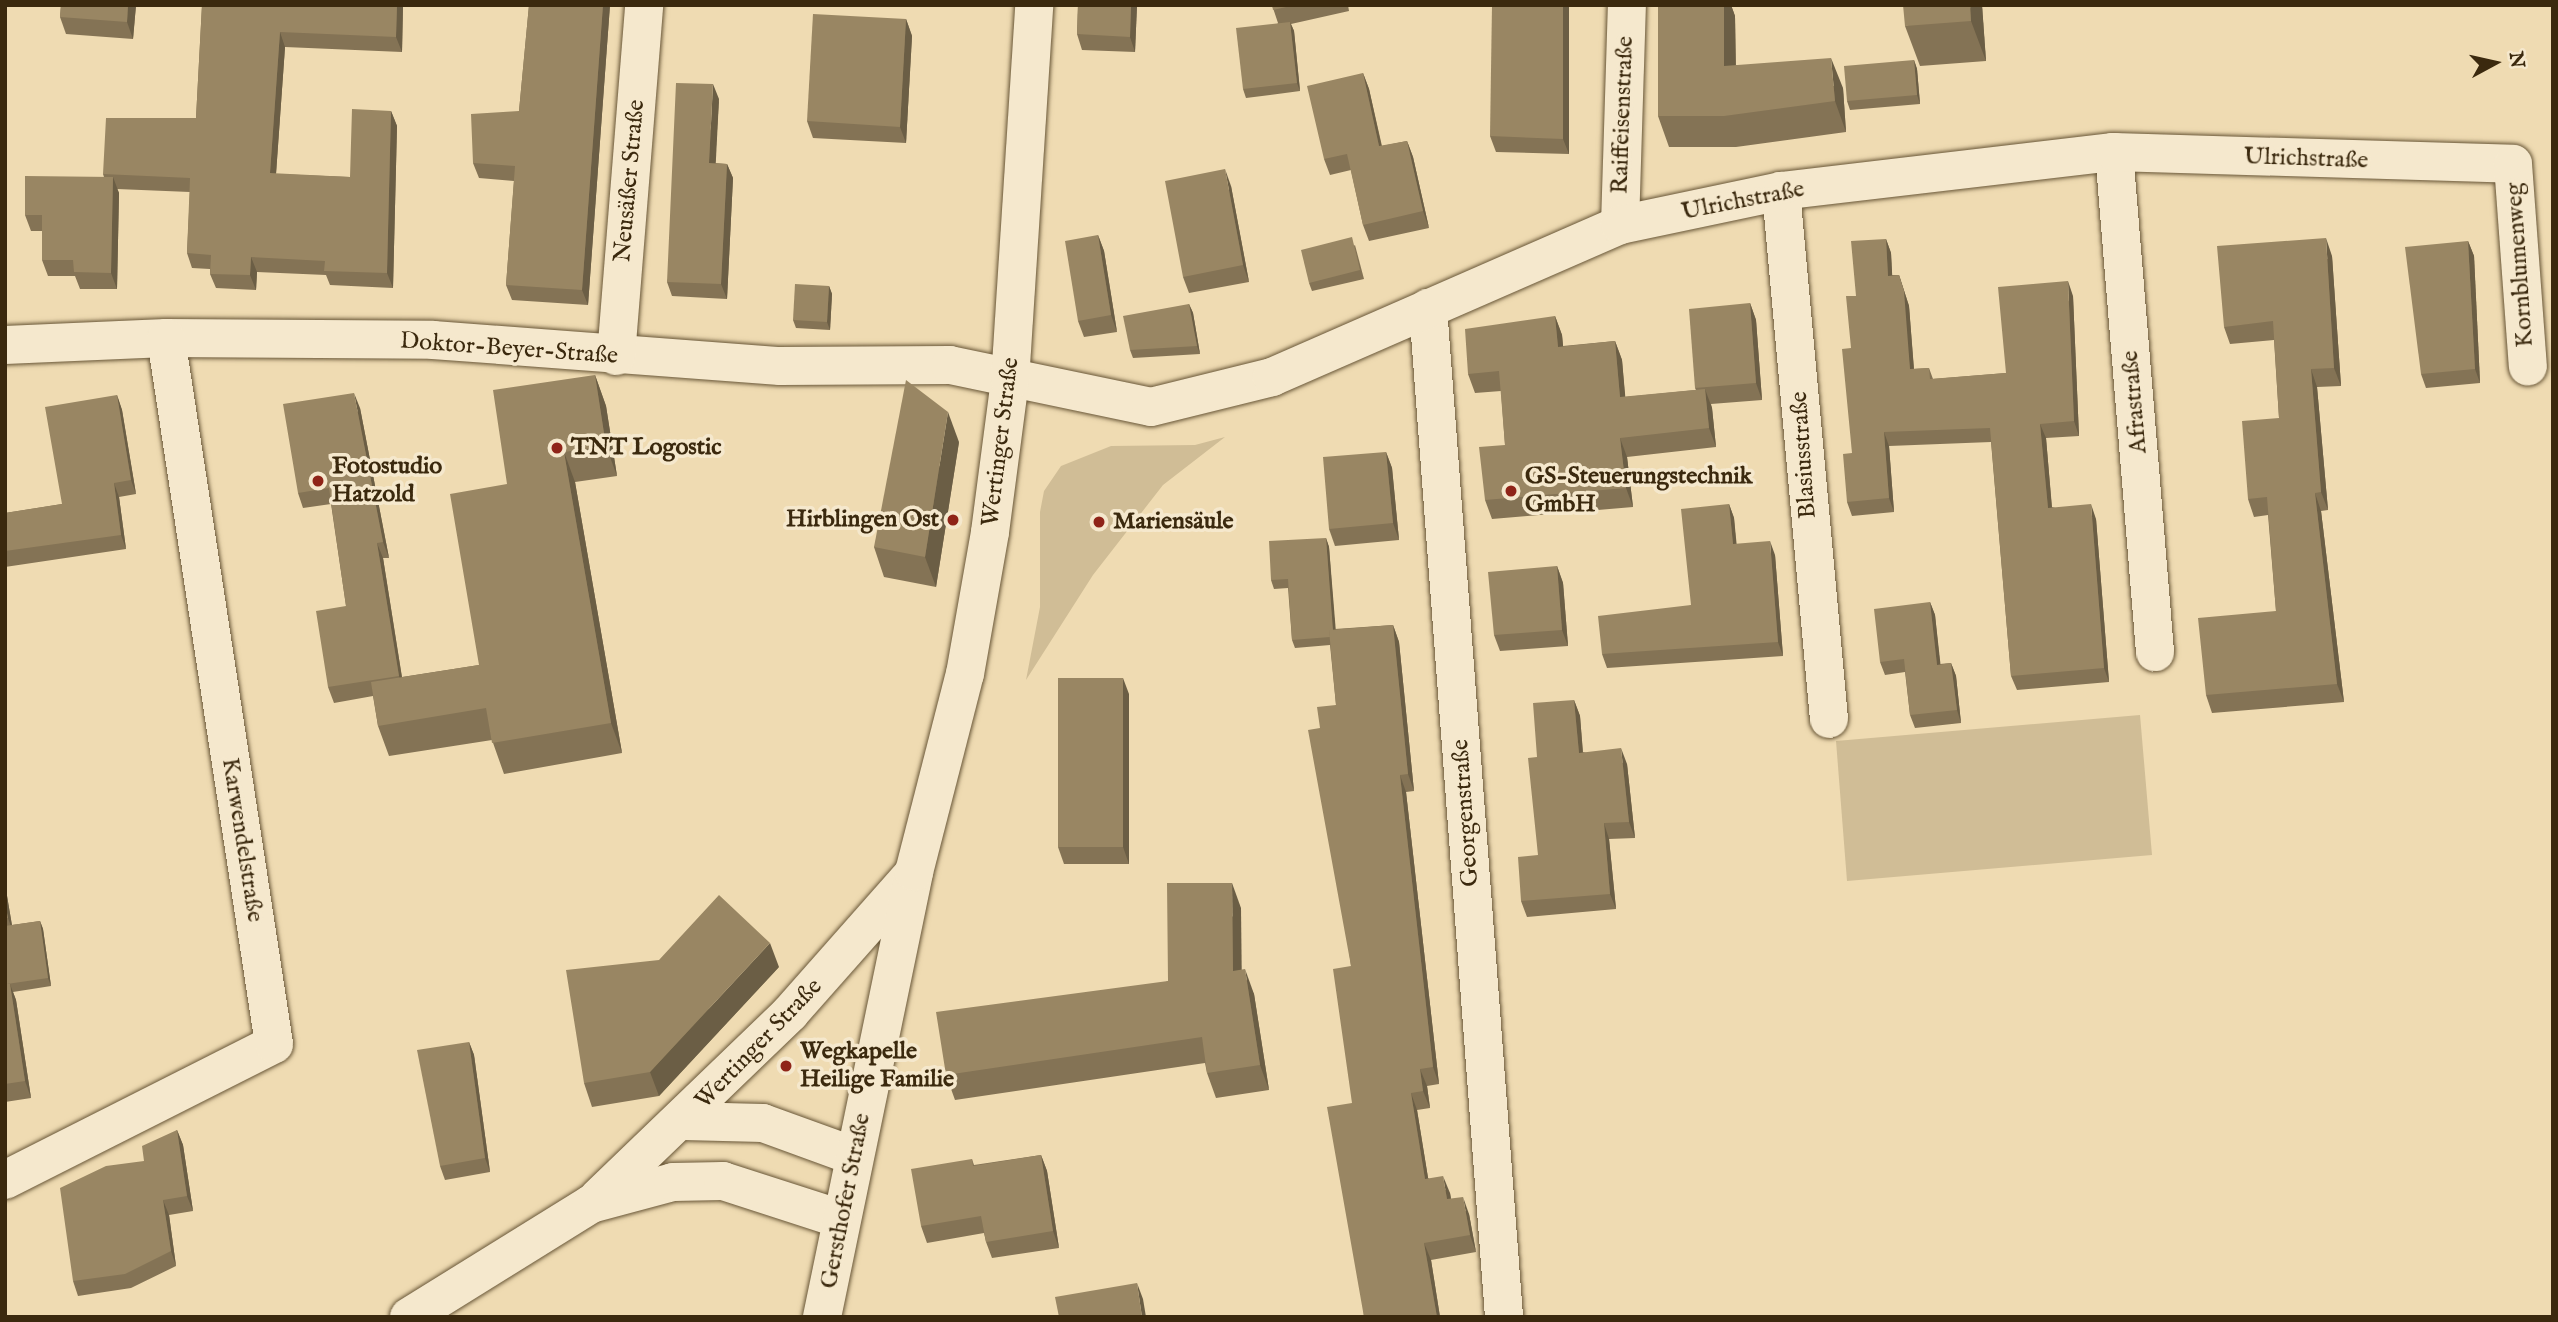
<!DOCTYPE html>
<meta charset="utf-8">
<style>
body{margin:0}
#map{position:relative;width:2558px;height:1322px;overflow:hidden;background:#efdbb2;font-family:"IM FELL English",serif}
div>[style]{position:absolute}
.green>*{inset:0;background:#d0bd96}
.roads{filter:drop-shadow(0 0 2px #685637) drop-shadow(0 0 2px #685637)}
.minor>*{height:38px;margin:-19px;padding:0 19px;transform-origin:19px;border-radius:19px;background:#f5e8cd}
.wall>*{inset:0;background:#847355}
.shaded-wall>*{inset:0;background:#6b5e45}
.building>*{inset:0;background:#998663}
.dots>*{width:19px;height:19px;translate:-50% -50%;box-sizing:border-box;border:4px solid #f5e8cd;border-radius:50%}
span{translate:-50% -50%;white-space:nowrap;text-align:center;line-height:1.15;-webkit-text-stroke:7px #f5e8cd;paint-order:stroke}
.street-label{font-size:24px;color:#3b290e}
.poi-label{font-size:24px;color:#3b290e;font-weight:700}
.left{translate:0 -50%;text-align:left}
.right{translate:-100% -50%;text-align:right}
.frame{position:absolute;inset:0;border:7px solid #3b290e;pointer-events:none}
.north{position:absolute;left:2460px;top:28px;width:70px;height:70px;-webkit-text-stroke:5px #f5e8cd;paint-order:stroke;rotate:82deg;font-size:19px;font-weight:700;line-height:28px;text-align:center;color:#3b290e}
.north::after{content:'';display:block;margin:auto;width:24px;height:32px;background:#3b290e;clip-path:polygon(50% 0,100% 100%,50% 72%,0 100%)}
</style>
<div id="map">
<div class="green">
<i style="clip-path:polygon(1225px 437px,1163px 485px,1093px 575px,1026px 680px,1040px 607px,1040px 512px,1044px 491px,1061px 466px,1111px 446px,1195px 445px)"></i>
<i style="clip-path:polygon(2140px 715px,2152px 855px,1847px 881px,1836px 741px)"></i>
</div>
<div class="roads">
<div class="minor">
<i style="left:2114px;top:152px;width:502px;rotate:85.31deg"></i>
<i style="left:1781px;top:191px;width:530px;rotate:84.81deg"></i>
<i style="left:1620px;top:225px;width:220px;rotate:-88.2deg"></i>
<i style="left:1428px;top:308px;width:1012px;rotate:85.69deg"></i>
<i style="left:5px;top:345px;width:161px;rotate:-2.5deg"></i>
<i style="left:166px;top:338px;width:267px;rotate:0.4deg"></i>
<i style="left:433px;top:340px;width:348px;rotate:4.3deg"></i>
<i style="left:780px;top:366px;width:170px;rotate:-0.3deg"></i>
<i style="left:950px;top:365px;width:205px;rotate:11.8deg"></i>
<i style="left:1151px;top:407px;width:125px;rotate:-13.9deg"></i>
<i style="left:1272px;top:377px;width:380px;rotate:-23.6deg"></i>
<i style="left:1620px;top:225px;width:165px;rotate:-11.9deg"></i>
<i style="left:1781px;top:191px;width:335px;rotate:-6.7deg"></i>
<i style="left:2114px;top:152px;width:399px;rotate:1.7deg"></i>
<i style="left:2513px;top:164px;width:203px;rotate:85.8deg"></i>
<i style="left:616px;top:356px;width:352px;rotate:-85.4deg"></i>
<i style="left:684px;top:1121px;width:79px;rotate:1.5deg"></i>
<i style="left:763px;top:1123px;width:97px;rotate:19.9deg"></i>
<i style="left:5px;top:1180px;width:301px;rotate:-26.8deg"></i>
<i style="left:274px;top:1044px;width:714px;rotate:-98.7deg"></i>
<i style="left:598px;top:1198px;width:267px;rotate:-43.9deg"></i>
<i style="left:790px;top:1013px;width:184px;rotate:-48.5deg"></i>
<i style="left:409px;top:1317px;width:214px;rotate:-31.8deg"></i>
<i style="left:591px;top:1204px;width:85px;rotate:-15deg"></i>
<i style="left:673px;top:1182px;width:50px;rotate:-1.1deg"></i>
<i style="left:723px;top:1181px;width:124px;rotate:17.9deg"></i>
<i style="left:822px;top:1317px;width:454px;rotate:-78.3deg"></i>
<i style="left:914px;top:872px;width:204px;rotate:-75.6deg"></i>
<i style="left:965px;top:674px;width:144px;rotate:-80deg"></i>
<i style="left:990px;top:532px;width:152px;rotate:-82.5deg"></i>
<i style="left:1010px;top:381px;width:377px;rotate:-86.3deg"></i>
</div>
</div>
<div class="wall">
<i style="clip-path:polygon(61px 5px,136px 5px,133px 39px,66px 34px,60px 17px)"></i>
<i style="clip-path:polygon(202px 5px,403px 5px,402px 52px,285px 47px,276px 174px,350px 177px,391px 111px,397px 126px,393px 288px,330px 285px,326px 275px,257px 272px,256px 290px,216px 288px,210px 274px,210px 269px,192px 268px,187px 253px,190px 192px,117px 189px,119px 193px,117px 289px,80px 289px,75px 276px,48px 276px,42px 260px,42px 231px,31px 231px,25px 215px,104px 177px,103px 174px,196px 118px)"></i>
<i style="clip-path:polygon(452px 5px,480px 5px,480px 7px)"></i>
<i style="clip-path:polygon(529px 5px,610px 5px,588px 305px,512px 300px,506px 285px,514px 181px,479px 178px,473px 163px,519px 111px)"></i>
<i style="clip-path:polygon(1078px 5px,1137px 5px,1135px 52px,1082px 50px,1077px 34px)"></i>
<i style="clip-path:polygon(1272px 5px,1348px 5px,1349px 11px,1291px 24px,1294px 31px,1300px 91px,1246px 98px,1243px 89px,1278px 23px)"></i>
<i style="clip-path:polygon(1569px 5px,1569px 154px,1496px 152px,1490px 136px)"></i>
<i style="clip-path:polygon(1658px 5px,1731px 5px,1735px 16px,1736px 65px,1843px 88px,1846px 132px,1736px 147px,1669px 147px,1658px 116px)"></i>
<i style="clip-path:polygon(1982px 5px,1986px 61px,1920px 66px,1905px 26px)"></i>
<i style="clip-path:polygon(906px 19px,912px 36px,906px 143px,813px 138px,807px 121px)"></i>
<i style="clip-path:polygon(1914px 60px,1917px 69px,1920px 104px,1850px 110px,1847px 101px)"></i>
<i style="clip-path:polygon(1363px 73px,1369px 89px,1382px 146px,1407px 141px,1413px 157px,1429px 228px,1369px 241px,1363px 225px,1351px 170px,1330px 175px,1324px 159px)"></i>
<i style="clip-path:polygon(719px 99px,715px 163px,727px 164px,733px 178px,727px 299px,672px 296px,667px 282px)"></i>
<i style="clip-path:polygon(1231px 186px,1249px 282px,1189px 293px,1183px 277px)"></i>
<i style="clip-path:polygon(1098px 235px,1104px 251px,1117px 332px,1084px 337px,1078px 321px)"></i>
<i style="clip-path:polygon(1886px 239px,1891px 253px,1892px 275px,1899px 275px,1909px 306px,1914px 369px,1929px 368px,1933px 379px,2006px 373px,2073px 296px,2079px 436px,2046px 438px,2052px 507px,2096px 519px,2109px 682px,2017px 690px,2011px 676px,1991px 442px,1889px 446px,1894px 512px,1852px 516px,1847px 502px,1852px 453px,1851px 348px,1856px 296px)"></i>
<i style="clip-path:polygon(2468px 241px,2474px 256px,2480px 383px,2426px 388px,2421px 374px)"></i>
<i style="clip-path:polygon(1355px 245px,1364px 279px,1312px 291px,1309px 283px)"></i>
<i style="clip-path:polygon(2332px 256px,2341px 386px,2317px 387px,2328px 510px,2321px 511px,2344px 702px,2212px 713px,2206px 695px,2276px 611px,2268px 515px,2254px 517px,2248px 499px,2279px 418px,2274px 340px,2230px 344px,2224px 327px)"></i>
<i style="clip-path:polygon(829px 286px,832px 294px,830px 330px,796px 328px,793px 320px)"></i>
<i style="clip-path:polygon(1750px 303px,1756px 320px,1762px 400px,1711px 404px,1712px 408px,1716px 447px,1627px 457px,1633px 507px,1492px 519px,1485px 500px,1505px 445px,1501px 391px,1475px 393px,1468px 374px,1555px 316px,1562px 335px,1563px 346px,1615px 341px,1622px 360px,1625px 397px,1696px 390px,1695px 388px)"></i>
<i style="clip-path:polygon(1189px 304px,1193px 313px,1200px 354px,1133px 358px,1130px 350px)"></i>
<i style="clip-path:polygon(595px 375px,606px 406px,617px 476px,575px 482px,622px 753px,504px 774px,492px 740px,389px 756px,378px 726px,373px 696px,334px 703px,328px 687px,346px 606px,331px 504px,303px 508px,298px 493px,360px 408px,389px 558px,383px 558px,402px 677px,479px 665px)"></i>
<i style="clip-path:polygon(117px 395px,122px 410px,136px 494px,119px 497px,126px 549px,5px 567px,5px 513px,62px 504px)"></i>
<i style="clip-path:polygon(959px 442px,936px 587px,884px 577px,874px 547px)"></i>
<i style="clip-path:polygon(1386px 452px,1392px 468px,1399px 540px,1335px 546px,1329px 529px)"></i>
<i style="clip-path:polygon(1729px 504px,1734px 518px,1736px 544px,1775px 555px,1783px 656px,1607px 668px,1602px 654px,1691px 605px)"></i>
<i style="clip-path:polygon(1326px 538px,1329px 547px,1335px 629px,1393px 625px,1399px 642px,1414px 791px,1406px 792px,1439px 1084px,1427px 1086px,1430px 1108px,1417px 1110px,1428px 1178px,1450px 1193px,1451px 1199px,1469px 1214px,1476px 1252px,1431px 1260px,1440px 1317px,1364px 1317px,1352px 1103px,1351px 966px,1320px 728px,1336px 705px,1330px 645px,1295px 648px,1292px 640px,1288px 588px,1274px 589px,1271px 580px)"></i>
<i style="clip-path:polygon(1557px 566px,1563px 583px,1568px 646px,1500px 651px,1494px 635px)"></i>
<i style="clip-path:polygon(1930px 602px,1935px 615px,1940px 664px,1951px 663px,1956px 676px,1961px 723px,1915px 728px,1910px 715px,1905px 672px,1885px 675px,1880px 662px)"></i>
<i style="clip-path:polygon(1129px 694px,1129px 864px,1064px 864px,1058px 847px)"></i>
<i style="clip-path:polygon(1574px 700px,1580px 716px,1583px 752px,1627px 764px,1635px 838px,1609px 839px,1616px 909px,1527px 917px,1521px 901px,1538px 855px,1537px 757px)"></i>
<i style="clip-path:polygon(5px 884px,12px 925px,40px 921px,43px 929px,51px 986px,13px 992px,16px 1000px,31px 1098px,5px 1102px,5px 984px,7px 984px,5px 973px)"></i>
<i style="clip-path:polygon(1241px 908px,1241px 970px,1254px 994px,1269px 1090px,1216px 1098px,1207px 1073px,1205px 1063px,955px 1100px,946px 1075px,1168px 981px)"></i>
<i style="clip-path:polygon(779px 967px,659px 1096px,592px 1107px,584px 1083px)"></i>
<i style="clip-path:polygon(469px 1042px,474px 1055px,490px 1172px,445px 1180px,440px 1166px)"></i>
<i style="clip-path:polygon(177px 1130px,183px 1145px,193px 1211px,169px 1215px,176px 1266px,131px 1288px,78px 1296px,73px 1281px,144px 1161px)"></i>
<i style="clip-path:polygon(1041px 1155px,1047px 1171px,1059px 1248px,992px 1258px,986px 1242px,984px 1233px,927px 1243px,921px 1226px,972px 1159px,974px 1165px)"></i>
</div>
<div class="shaded-wall">
<i style="clip-path:polygon(128px 5px,136px 5px,133px 39px,127px 22px)"></i>
<i style="clip-path:polygon(397px 5px,403px 5px,402px 52px,396px 37px)"></i>
<i style="clip-path:polygon(603px 5px,610px 5px,588px 305px,582px 290px)"></i>
<i style="clip-path:polygon(1131px 5px,1137px 5px,1135px 52px,1130px 37px)"></i>
<i style="clip-path:polygon(1563px 5px,1569px 5px,1569px 154px,1563px 139px)"></i>
<i style="clip-path:polygon(1724px 5px,1731px 5px,1735px 16px,1736px 97px,1724px 66px)"></i>
<i style="clip-path:polygon(1970px 5px,1982px 5px,1986px 61px,1971px 21px)"></i>
<i style="clip-path:polygon(906px 19px,912px 36px,906px 143px,900px 127px)"></i>
<i style="clip-path:polygon(1290px 22px,1294px 31px,1300px 91px,1297px 83px)"></i>
<i style="clip-path:polygon(280px 32px,285px 47px,275px 188px,270px 173px)"></i>
<i style="clip-path:polygon(1831px 58px,1843px 88px,1846px 132px,1835px 101px)"></i>
<i style="clip-path:polygon(1914px 60px,1917px 69px,1920px 104px,1917px 95px)"></i>
<i style="clip-path:polygon(1363px 73px,1369px 89px,1385px 162px,1379px 146px)"></i>
<i style="clip-path:polygon(713px 84px,719px 99px,715px 178px,709px 163px)"></i>
<i style="clip-path:polygon(391px 111px,397px 126px,393px 288px,387px 273px)"></i>
<i style="clip-path:polygon(1407px 141px,1413px 157px,1429px 228px,1423px 211px)"></i>
<i style="clip-path:polygon(727px 164px,733px 178px,727px 299px,721px 284px)"></i>
<i style="clip-path:polygon(1225px 169px,1231px 186px,1249px 282px,1243px 265px)"></i>
<i style="clip-path:polygon(113px 177px,119px 193px,117px 289px,111px 273px)"></i>
<i style="clip-path:polygon(1098px 235px,1104px 251px,1117px 332px,1111px 315px)"></i>
<i style="clip-path:polygon(2326px 238px,2332px 256px,2341px 386px,2334px 368px)"></i>
<i style="clip-path:polygon(1886px 239px,1891px 253px,1893px 290px,1888px 276px)"></i>
<i style="clip-path:polygon(2468px 241px,2474px 256px,2480px 383px,2475px 369px)"></i>
<i style="clip-path:polygon(251px 257px,257px 272px,256px 290px,250px 275px)"></i>
<i style="clip-path:polygon(1899px 275px,1909px 306px,1915px 384px,1910px 369px)"></i>
<i style="clip-path:polygon(2068px 281px,2073px 296px,2079px 436px,2074px 421px)"></i>
<i style="clip-path:polygon(829px 286px,832px 294px,830px 330px,827px 322px)"></i>
<i style="clip-path:polygon(1750px 303px,1756px 320px,1762px 400px,1756px 383px)"></i>
<i style="clip-path:polygon(1189px 304px,1193px 313px,1200px 354px,1197px 346px)"></i>
<i style="clip-path:polygon(1555px 316px,1562px 335px,1565px 366px,1558px 347px)"></i>
<i style="clip-path:polygon(1615px 341px,1622px 360px,1627px 416px,1620px 397px)"></i>
<i style="clip-path:polygon(2311px 369px,2317px 387px,2328px 510px,2321px 492px)"></i>
<i style="clip-path:polygon(595px 375px,606px 406px,617px 476px,606px 446px)"></i>
<i style="clip-path:polygon(1705px 389px,1712px 408px,1716px 447px,1709px 428px)"></i>
<i style="clip-path:polygon(354px 393px,360px 408px,389px 558px,383px 542px)"></i>
<i style="clip-path:polygon(117px 395px,122px 410px,136px 494px,131px 480px)"></i>
<i style="clip-path:polygon(948px 412px,959px 442px,936px 587px,925px 557px)"></i>
<i style="clip-path:polygon(2040px 424px,2046px 438px,2053px 522px,2048px 508px)"></i>
<i style="clip-path:polygon(1884px 432px,1889px 446px,1894px 512px,1889px 498px)"></i>
<i style="clip-path:polygon(1620px 438px,1627px 457px,1633px 507px,1626px 488px)"></i>
<i style="clip-path:polygon(564px 452px,575px 482px,622px 753px,611px 723px)"></i>
<i style="clip-path:polygon(1386px 452px,1392px 468px,1399px 540px,1393px 523px)"></i>
<i style="clip-path:polygon(114px 483px,119px 497px,126px 549px,121px 535px)"></i>
<i style="clip-path:polygon(2315px 493px,2321px 511px,2344px 702px,2337px 684px)"></i>
<i style="clip-path:polygon(1729px 504px,1734px 518px,1738px 558px,1733px 544px)"></i>
<i style="clip-path:polygon(2091px 504px,2096px 519px,2109px 682px,2104px 668px)"></i>
<i style="clip-path:polygon(1326px 538px,1329px 547px,1337px 645px,1333px 637px)"></i>
<i style="clip-path:polygon(1770px 541px,1775px 555px,1783px 656px,1778px 642px)"></i>
<i style="clip-path:polygon(377px 543px,383px 558px,404px 691px,399px 676px)"></i>
<i style="clip-path:polygon(1557px 566px,1563px 583px,1568px 646px,1562px 630px)"></i>
<i style="clip-path:polygon(1930px 602px,1935px 615px,1942px 678px,1937px 665px)"></i>
<i style="clip-path:polygon(1393px 625px,1399px 642px,1414px 791px,1408px 774px)"></i>
<i style="clip-path:polygon(1951px 663px,1956px 676px,1961px 723px,1957px 710px)"></i>
<i style="clip-path:polygon(1123px 678px,1129px 694px,1129px 864px,1123px 847px)"></i>
<i style="clip-path:polygon(1574px 700px,1580px 716px,1584px 769px,1579px 753px)"></i>
<i style="clip-path:polygon(1621px 748px,1627px 764px,1635px 838px,1629px 822px)"></i>
<i style="clip-path:polygon(1400px 775px,1406px 792px,1439px 1084px,1433px 1067px)"></i>
<i style="clip-path:polygon(1604px 823px,1609px 839px,1616px 909px,1610px 894px)"></i>
<i style="clip-path:polygon(1232px 883px,1241px 908px,1242px 996px,1233px 971px)"></i>
<i style="clip-path:polygon(5px 884px,13px 932px,8px 918px,5px 903px)"></i>
<i style="clip-path:polygon(40px 921px,43px 929px,51px 986px,48px 978px)"></i>
<i style="clip-path:polygon(770px 943px,779px 967px,659px 1096px,650px 1072px)"></i>
<i style="clip-path:polygon(1245px 969px,1254px 994px,1269px 1090px,1260px 1065px)"></i>
<i style="clip-path:polygon(10px 984px,16px 1000px,31px 1098px,25px 1081px)"></i>
<i style="clip-path:polygon(469px 1042px,474px 1055px,490px 1172px,485px 1158px)"></i>
<i style="clip-path:polygon(1420px 1069px,1427px 1086px,1430px 1108px,1423px 1091px)"></i>
<i style="clip-path:polygon(1411px 1093px,1417px 1110px,1431px 1196px,1425px 1179px)"></i>
<i style="clip-path:polygon(177px 1130px,183px 1145px,193px 1211px,187px 1196px)"></i>
<i style="clip-path:polygon(1041px 1155px,1047px 1171px,1059px 1248px,1053px 1231px)"></i>
<i style="clip-path:polygon(1443px 1176px,1450px 1193px,1454px 1217px,1447px 1199px)"></i>
<i style="clip-path:polygon(1463px 1197px,1469px 1214px,1476px 1252px,1470px 1235px)"></i>
<i style="clip-path:polygon(163px 1200px,169px 1215px,176px 1266px,171px 1251px)"></i>
<i style="clip-path:polygon(1424px 1243px,1431px 1260px,1440px 1317px,1437px 1317px)"></i>
<i style="clip-path:polygon(1137px 1283px,1143px 1299px,1146px 1317px,1142px 1317px)"></i>
</div>
<div class="building">
<i style="clip-path:polygon(61px 5px,128px 5px,127px 22px,60px 17px)"></i>
<i style="clip-path:polygon(202px 5px,397px 5px,396px 37px,280px 32px,270px 173px,350px 177px,352px 109px,391px 111px,387px 273px,324px 271px,325px 261px,251px 257px,250px 275px,210px 274px,211px 255px,187px 253px,190px 178px,103px 174px,106px 118px,196px 118px)"></i>
<i style="clip-path:polygon(529px 5px,603px 5px,582px 290px,506px 285px,515px 166px,473px 163px,471px 114px,519px 111px)"></i>
<i style="clip-path:polygon(1078px 5px,1131px 5px,1130px 37px,1077px 34px)"></i>
<i style="clip-path:polygon(1272px 5px,1295px 5px,1273px 10px)"></i>
<i style="clip-path:polygon(1492px 5px,1563px 5px,1563px 139px,1490px 136px)"></i>
<i style="clip-path:polygon(1658px 5px,1724px 5px,1724px 66px,1831px 58px,1835px 101px,1724px 116px,1658px 116px)"></i>
<i style="clip-path:polygon(1903px 5px,1970px 5px,1971px 21px,1905px 26px)"></i>
<i style="clip-path:polygon(813px 14px,906px 19px,900px 127px,807px 121px)"></i>
<i style="clip-path:polygon(1290px 22px,1297px 83px,1243px 89px,1236px 28px)"></i>
<i style="clip-path:polygon(1914px 60px,1917px 95px,1847px 101px,1844px 66px)"></i>
<i style="clip-path:polygon(1363px 73px,1379px 146px,1407px 141px,1423px 211px,1363px 225px,1347px 154px,1324px 159px,1307px 86px)"></i>
<i style="clip-path:polygon(676px 83px,713px 84px,709px 163px,727px 164px,721px 284px,667px 282px)"></i>
<i style="clip-path:polygon(1225px 169px,1243px 265px,1183px 277px,1165px 181px)"></i>
<i style="clip-path:polygon(25px 176px,113px 177px,111px 273px,74px 272px,73px 260px,42px 260px,42px 215px,25px 215px)"></i>
<i style="clip-path:polygon(1098px 235px,1111px 315px,1078px 321px,1065px 241px)"></i>
<i style="clip-path:polygon(1352px 237px,1360px 270px,1309px 283px,1301px 250px)"></i>
<i style="clip-path:polygon(2326px 238px,2334px 368px,2311px 369px,2321px 492px,2315px 493px,2337px 684px,2206px 695px,2198px 618px,2276px 611px,2267px 497px,2248px 499px,2242px 421px,2279px 418px,2273px 321px,2224px 327px,2217px 246px)"></i>
<i style="clip-path:polygon(1886px 239px,1888px 276px,1899px 275px,1904px 291px,1910px 369px,1929px 368px,1930px 379px,2006px 373px,1998px 287px,2068px 281px,2074px 421px,2040px 424px,2048px 508px,2091px 504px,2104px 668px,2011px 676px,1990px 428px,1884px 432px,1889px 498px,1847px 502px,1843px 454px,1852px 453px,1842px 349px,1851px 348px,1846px 296px,1856px 296px,1851px 241px)"></i>
<i style="clip-path:polygon(2468px 241px,2475px 369px,2421px 374px,2405px 247px)"></i>
<i style="clip-path:polygon(795px 284px,829px 286px,827px 322px,793px 320px)"></i>
<i style="clip-path:polygon(1750px 303px,1756px 383px,1695px 388px,1689px 309px)"></i>
<i style="clip-path:polygon(1189px 304px,1197px 346px,1130px 350px,1123px 316px)"></i>
<i style="clip-path:polygon(1555px 316px,1558px 347px,1615px 341px,1620px 397px,1705px 389px,1709px 428px,1620px 438px,1626px 488px,1485px 500px,1479px 447px,1505px 445px,1499px 371px,1468px 374px,1465px 329px)"></i>
<i style="clip-path:polygon(595px 375px,606px 446px,564px 452px,611px 723px,492px 743px,486px 708px,378px 726px,371px 682px,479px 665px,450px 494px,507px 484px,493px 390px)"></i>
<i style="clip-path:polygon(906px 380px,948px 412px,925px 557px,874px 547px)"></i>
<i style="clip-path:polygon(354px 393px,383px 542px,377px 543px,399px 676px,328px 687px,316px 611px,346px 606px,329px 488px,298px 493px,283px 404px)"></i>
<i style="clip-path:polygon(117px 395px,131px 480px,114px 483px,121px 535px,5px 551px,5px 513px,62px 504px,45px 407px)"></i>
<i style="clip-path:polygon(1386px 452px,1393px 523px,1329px 529px,1323px 457px)"></i>
<i style="clip-path:polygon(1729px 504px,1733px 544px,1770px 541px,1778px 642px,1602px 654px,1598px 616px,1691px 605px,1681px 509px)"></i>
<i style="clip-path:polygon(1326px 538px,1333px 630px,1329px 630px,1330px 637px,1292px 640px,1288px 579px,1271px 580px,1269px 541px)"></i>
<i style="clip-path:polygon(1557px 566px,1562px 630px,1494px 635px,1488px 572px)"></i>
<i style="clip-path:polygon(1930px 602px,1937px 665px,1951px 663px,1957px 710px,1910px 715px,1904px 659px,1880px 662px,1874px 609px)"></i>
<i style="clip-path:polygon(1393px 625px,1408px 774px,1400px 775px,1433px 1067px,1420px 1069px,1423px 1091px,1411px 1093px,1425px 1179px,1443px 1176px,1447px 1199px,1463px 1197px,1470px 1235px,1424px 1243px,1437px 1317px,1364px 1317px,1327px 1107px,1352px 1103px,1333px 969px,1351px 966px,1308px 730px,1320px 728px,1317px 707px,1336px 705px,1329px 630px)"></i>
<i style="clip-path:polygon(1058px 678px,1123px 678px,1123px 847px,1058px 847px)"></i>
<i style="clip-path:polygon(1574px 700px,1579px 753px,1621px 748px,1629px 822px,1604px 823px,1610px 894px,1521px 901px,1518px 857px,1538px 855px,1528px 758px,1537px 757px,1533px 703px)"></i>
<i style="clip-path:polygon(1167px 883px,1232px 883px,1233px 971px,1245px 969px,1260px 1065px,1207px 1073px,1202px 1037px,946px 1075px,936px 1012px,1168px 981px)"></i>
<i style="clip-path:polygon(719px 895px,770px 943px,650px 1072px,584px 1083px,566px 970px,659px 960px)"></i>
<i style="clip-path:polygon(5px 903px,8px 918px,5px 918px)"></i>
<i style="clip-path:polygon(40px 921px,48px 978px,7px 984px,5px 973px,5px 926px)"></i>
<i style="clip-path:polygon(5px 984px,10px 984px,25px 1081px,5px 1084px)"></i>
<i style="clip-path:polygon(469px 1042px,485px 1158px,440px 1166px,417px 1050px)"></i>
<i style="clip-path:polygon(177px 1130px,187px 1196px,163px 1200px,171px 1251px,125px 1274px,73px 1281px,60px 1188px,106px 1166px,144px 1161px,142px 1146px)"></i>
<i style="clip-path:polygon(1041px 1155px,1053px 1231px,986px 1242px,981px 1216px,921px 1226px,911px 1169px,972px 1159px,973px 1166px)"></i>
<i style="clip-path:polygon(1137px 1283px,1142px 1317px,1059px 1317px,1055px 1297px)"></i>
</div>
<div class="dots">
<i style="left:557px;top:448px;background:#8f2418"></i>
<i style="left:318px;top:481px;background:#8f2418"></i>
<i style="left:1511px;top:491px;background:#8f2418"></i>
<i style="left:953px;top:520px;background:#8f2418"></i>
<i style="left:1099px;top:522px;background:#8f2418"></i>
<i style="left:786px;top:1066px;background:#8f2418"></i>
</div>
<div class="street-label">
<span style="left:1623px;top:115px;rotate:-88deg">Raiffeisenstraße</span>
<span style="left:2306px;top:159px;rotate:2deg">Ulrichstraße</span>
<span style="left:630px;top:181px;rotate:-85deg">Neusäßer Straße</span>
<span style="left:1743px;top:201px;rotate:-11deg">Ulrichstraße</span>
<span style="left:2520px;top:265px;rotate:-94deg">Kornblumenweg</span>
<span style="left:509px;top:349px;rotate:4deg">Doktor-Beyer-Straße</span>
<span style="left:2135px;top:402px;rotate:-95deg">Afrastraße</span>
<span style="left:1001px;top:442px;rotate:-83deg">Wertinger Straße</span>
<span style="left:1804px;top:455px;rotate:-94deg">Blasiusstraße</span>
<span style="left:1466px;top:813px;rotate:-94deg">Georgenstraße</span>
<span style="left:242px;top:840px;rotate:81deg">Karwendelstraße</span>
<span style="left:759px;top:1044px;rotate:-46deg">Wertinger Straße</span>
<span style="left:846px;top:1201px;rotate:-79deg">Gersthofer Straße</span>
</div>
<div class="poi-label">
<span class="left" style="left:571px;top:448px">TNT Logostic</span>
<span class="left" style="left:332px;top:481px">Fotostudio<br>Hatzold</span>
<span class="left" style="left:1525px;top:491px">GS-Steuerungstechnik<br>GmbH</span>
<span class="right" style="left:939px;top:520px">Hirblingen Ost</span>
<span class="left" style="left:1113px;top:522px">Mariensäule</span>
<span class="left" style="left:800px;top:1066px">Wegkapelle<br>Heilige Familie</span>
</div>
<div class="frame"></div>
<div class="north">N</div>
</div>
